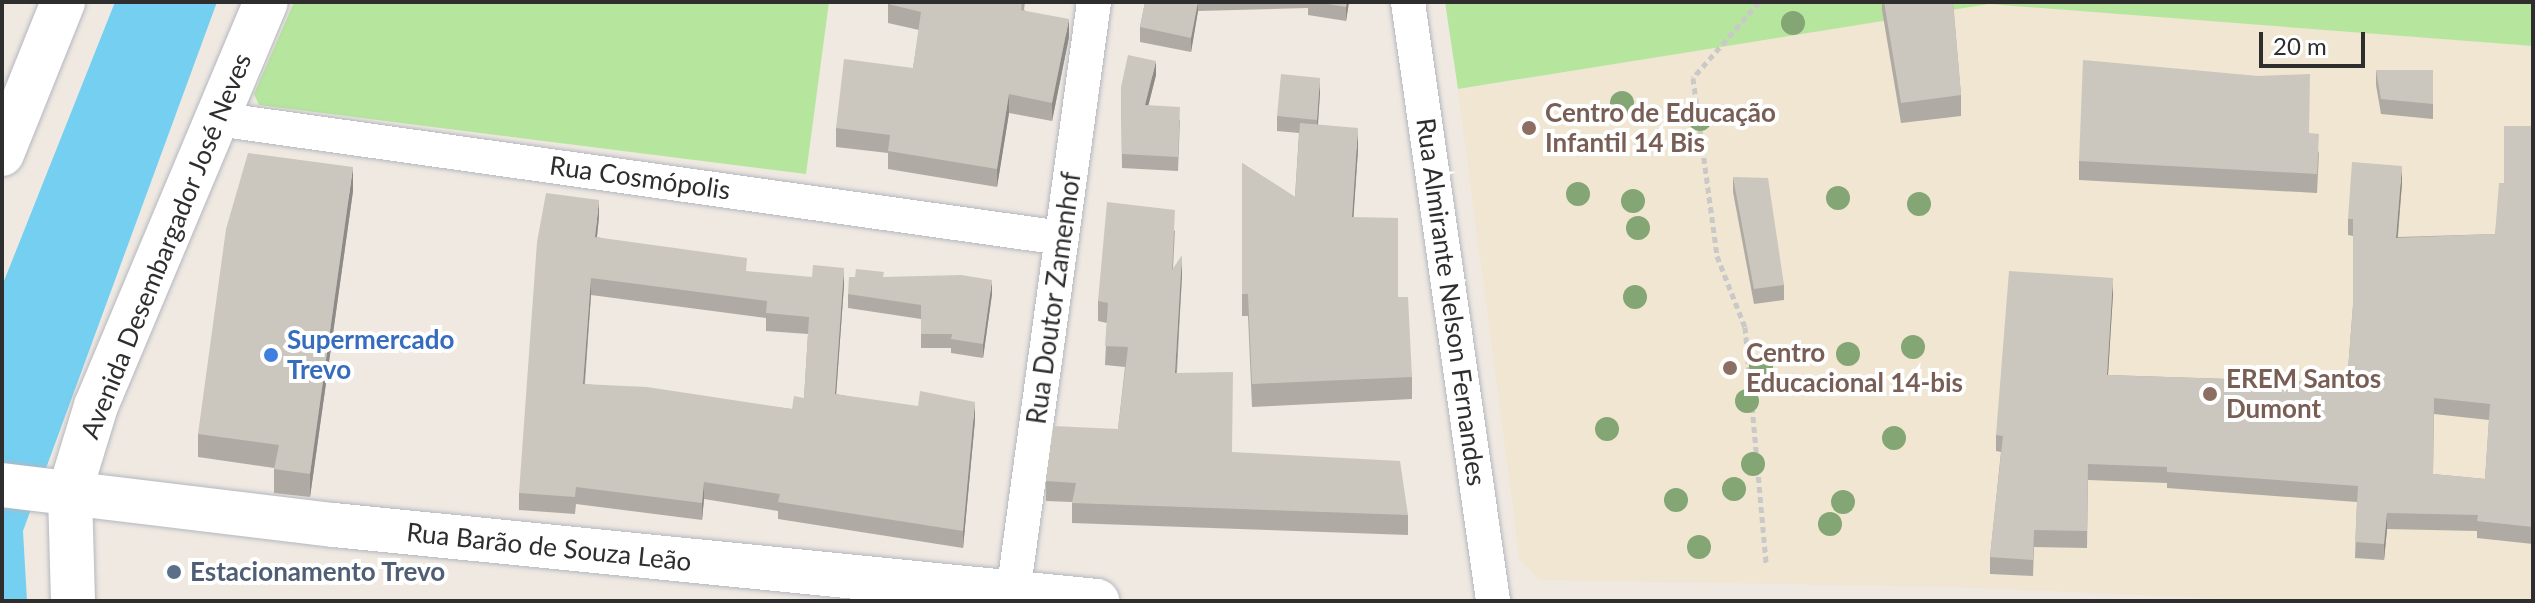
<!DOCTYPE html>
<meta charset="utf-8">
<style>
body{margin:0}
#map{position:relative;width:2535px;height:603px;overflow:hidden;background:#efe9e1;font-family:Lato,sans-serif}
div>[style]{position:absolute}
.education>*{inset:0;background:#f0e6d1}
.green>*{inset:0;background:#b6e59e}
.water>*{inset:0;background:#75cff0}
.path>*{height:5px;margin-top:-2.5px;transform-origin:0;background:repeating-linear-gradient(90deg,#c9c9c9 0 6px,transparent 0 10px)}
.roads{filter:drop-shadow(0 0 2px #b4b7c1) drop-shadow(0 0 2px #b4b7c1)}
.minor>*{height:34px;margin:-17px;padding:0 17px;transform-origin:17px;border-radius:17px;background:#fff}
.secondary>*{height:44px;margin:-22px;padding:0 22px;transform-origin:22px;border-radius:22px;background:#fff}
.trees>*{width:24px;height:24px;margin:-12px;border-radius:50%;background:#84a574}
.wall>*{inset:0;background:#afaba4}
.shaded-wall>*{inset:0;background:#8e8b86}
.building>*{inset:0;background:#cbc7bf}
.dots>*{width:22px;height:22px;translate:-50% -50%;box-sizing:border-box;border:4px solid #fff;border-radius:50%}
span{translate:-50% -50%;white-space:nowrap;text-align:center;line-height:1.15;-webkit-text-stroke:8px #fff;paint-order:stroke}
.education-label{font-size:26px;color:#785e54;font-weight:700}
.left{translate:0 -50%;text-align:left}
.street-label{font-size:26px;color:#2e2e2e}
.shop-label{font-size:26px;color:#366cbe;font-weight:700}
.service-label{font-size:26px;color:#4e5e75;font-weight:700}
.frame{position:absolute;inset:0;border:4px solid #2e2e2e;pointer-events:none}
.scale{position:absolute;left:2259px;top:32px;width:106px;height:36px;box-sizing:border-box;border:4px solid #2e2e2e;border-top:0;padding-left:10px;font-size:24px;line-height:28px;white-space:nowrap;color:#2e2e2e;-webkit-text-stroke:6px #fff;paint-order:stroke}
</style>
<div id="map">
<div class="education">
<i style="clip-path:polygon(1989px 2px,2533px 46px,2533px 601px,2281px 601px,1954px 587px,1540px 580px,1520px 561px,1458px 90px)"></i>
</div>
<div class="green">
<i style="clip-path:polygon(294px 2px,829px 2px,806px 174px,259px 105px,254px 94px)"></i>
<i style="clip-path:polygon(1445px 2px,2533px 2px,2533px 46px,1989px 4px,1458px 89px)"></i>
</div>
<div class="water">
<i style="clip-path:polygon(115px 2px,217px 2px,23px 531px,27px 601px,2px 601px,2px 286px)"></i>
</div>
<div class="path">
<i style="left:1759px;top:2px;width:101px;rotate:131deg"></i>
<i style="left:1693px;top:78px;width:180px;rotate:82.3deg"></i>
<i style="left:1717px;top:256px;width:76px;rotate:68.5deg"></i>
<i style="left:1745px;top:327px;width:237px;rotate:84.9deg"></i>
</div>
<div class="roads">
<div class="minor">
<i style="left:1408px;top:2px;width:605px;rotate:81.92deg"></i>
<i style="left:217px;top:119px;width:853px;rotate:8.02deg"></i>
<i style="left:1013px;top:594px;width:598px;rotate:-82.21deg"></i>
</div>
<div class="secondary">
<i style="left:2px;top:154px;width:164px;rotate:-68.1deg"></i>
<i style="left:2px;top:485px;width:334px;rotate:6.9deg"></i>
<i style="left:334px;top:525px;width:767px;rotate:5.69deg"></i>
<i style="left:73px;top:601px;width:110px;rotate:-91.6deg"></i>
<i style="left:70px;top:491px;width:89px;rotate:-73deg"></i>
<i style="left:96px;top:406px;width:438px;rotate:-67.2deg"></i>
</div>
</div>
<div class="trees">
<i style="left:1793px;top:23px"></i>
<i style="left:1622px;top:103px"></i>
<i style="left:1700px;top:119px"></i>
<i style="left:1578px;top:194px"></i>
<i style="left:1838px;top:198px"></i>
<i style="left:1633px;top:201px"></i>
<i style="left:1919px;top:204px"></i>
<i style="left:1638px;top:228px"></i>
<i style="left:1635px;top:297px"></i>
<i style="left:1913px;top:347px"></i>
<i style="left:1848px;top:354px"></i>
<i style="left:1761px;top:366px"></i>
<i style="left:1747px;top:401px"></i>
<i style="left:1607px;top:429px"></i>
<i style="left:1894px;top:438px"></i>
<i style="left:1753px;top:464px"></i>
<i style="left:1734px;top:489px"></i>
<i style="left:1676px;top:500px"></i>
<i style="left:1843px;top:502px"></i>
<i style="left:1830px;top:524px"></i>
<i style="left:1699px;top:547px"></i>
</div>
<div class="wall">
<i style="clip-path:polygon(888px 2px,1025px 2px,1024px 10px,1069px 37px,1052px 121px,1009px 113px,997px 187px,888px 169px,888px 153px,836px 147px,836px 128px,913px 68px,919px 30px,888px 23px)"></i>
<i style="clip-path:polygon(1145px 2px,1349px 2px,1346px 21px,1308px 15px,1308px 8px,1198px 11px,1191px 52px,1140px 42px,1140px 27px)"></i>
<i style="clip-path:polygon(1882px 2px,1953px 2px,1961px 95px,1961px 116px,1901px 123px,1882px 10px)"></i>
<i style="clip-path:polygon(2376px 70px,2433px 70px,2433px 119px,2381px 114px,2376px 85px)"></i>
<i style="clip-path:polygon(1156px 75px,1148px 106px,1180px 120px,1178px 171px,1122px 168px,1121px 87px)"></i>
<i style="clip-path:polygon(1320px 93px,1318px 125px,1358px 150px,1353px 217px,1398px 297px,1412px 377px,1412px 399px,1252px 407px,1248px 316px,1242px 316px,1242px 163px,1295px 197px,1299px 133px,1277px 131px,1277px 116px)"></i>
<i style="clip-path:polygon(evenodd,2533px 126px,2533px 544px,2477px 538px,2477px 531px,2387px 529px,2384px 560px,2355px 558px,2357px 502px,2167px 488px,2167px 483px,2088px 480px,2087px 548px,2034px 547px,2033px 576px,1990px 574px,1990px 557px,2001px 452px,1996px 451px,1996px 435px,2113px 294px,2108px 375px,2347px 383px,2353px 305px,2353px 236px,2348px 235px,2348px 219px,2402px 183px,2398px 237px,2495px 234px,2504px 183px,2533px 126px,2434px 414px,2489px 420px,2485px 479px,2433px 474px,2434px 414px)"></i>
<i style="clip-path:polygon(2309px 133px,2319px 153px,2317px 193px,2079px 180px,2079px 161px)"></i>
<i style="clip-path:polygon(1733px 177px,1784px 285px,1784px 300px,1754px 304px,1733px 192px)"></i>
<i style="clip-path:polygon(353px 191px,310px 497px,274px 493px,274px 468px,198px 457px,198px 434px)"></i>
<i style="clip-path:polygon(evenodd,599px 217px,597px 237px,747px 272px,844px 285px,836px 394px,975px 420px,963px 548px,778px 519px,778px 511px,704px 499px,702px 520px,576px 504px,575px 514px,519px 510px,519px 493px,599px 217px,591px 295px,766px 318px,766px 331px,808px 334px,804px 398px,792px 409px,585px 384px,591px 295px)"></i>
<i style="clip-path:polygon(1175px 230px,1173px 269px,1182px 275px,1177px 373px,1232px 452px,1408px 515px,1408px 535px,1072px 523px,1072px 502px,1046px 501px,1046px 481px,1118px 429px,1125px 367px,1105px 365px,1107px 323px,1098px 321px,1098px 301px)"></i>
<i style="clip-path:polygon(884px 277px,992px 294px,983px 358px,951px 353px,951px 348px,921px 348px,921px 319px,848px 308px,848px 294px)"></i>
</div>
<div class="shaded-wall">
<i style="clip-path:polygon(1198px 2px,1198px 11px,1191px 52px,1191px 38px)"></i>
<i style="clip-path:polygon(1347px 2px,1349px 2px,1346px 21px,1346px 7px)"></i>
<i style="clip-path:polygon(1069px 19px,1069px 37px,1052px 121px,1052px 103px)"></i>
<i style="clip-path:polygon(1156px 61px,1156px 75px,1145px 119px,1145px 105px)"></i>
<i style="clip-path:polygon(1320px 78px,1320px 93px,1317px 135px,1317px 120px)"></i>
<i style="clip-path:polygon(1009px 94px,1009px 113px,997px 187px,997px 169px)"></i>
<i style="clip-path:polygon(1358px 128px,1358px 150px,1352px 240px,1352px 217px)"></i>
<i style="clip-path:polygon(2402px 166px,2402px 183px,2396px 254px,2396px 238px)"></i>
<i style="clip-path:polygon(353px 167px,353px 191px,310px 497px,310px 474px)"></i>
<i style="clip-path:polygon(599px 200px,599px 217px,595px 254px,595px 237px)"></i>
<i style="clip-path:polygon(1182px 255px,1182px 275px,1175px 392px,1175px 373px)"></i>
<i style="clip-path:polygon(844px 268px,844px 285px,835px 411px,835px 394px)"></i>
<i style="clip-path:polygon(591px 278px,591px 295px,583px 401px,583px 384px)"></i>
<i style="clip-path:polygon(2113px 278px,2113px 294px,2107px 391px,2107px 375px)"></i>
<i style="clip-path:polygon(992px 280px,992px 294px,983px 358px,983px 344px)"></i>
<i style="clip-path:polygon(975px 402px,975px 420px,963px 548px,963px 531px)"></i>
<i style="clip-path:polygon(704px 482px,704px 499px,702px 520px,702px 503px)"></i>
<i style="clip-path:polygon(2387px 513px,2387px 529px,2384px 560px,2384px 544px)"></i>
</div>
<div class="building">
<i style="clip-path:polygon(888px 2px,1022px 2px,1021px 10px,1069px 19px,1052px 103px,1009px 94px,997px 169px,888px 151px,890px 135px,836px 128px,844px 59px,913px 68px,921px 12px,888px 4px)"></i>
<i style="clip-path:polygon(1145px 2px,1198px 2px,1191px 38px,1140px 27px)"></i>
<i style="clip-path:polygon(1315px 2px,1347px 2px,1346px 7px)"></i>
<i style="clip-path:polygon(1884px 2px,1953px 2px,1961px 95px,1901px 103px)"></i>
<i style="clip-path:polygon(1128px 55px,1156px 61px,1145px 105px,1180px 107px,1178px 157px,1122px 154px,1121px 87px)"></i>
<i style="clip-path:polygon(2083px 60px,2258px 76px,2310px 74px,2309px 133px,2319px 134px,2317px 174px,2079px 161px)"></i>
<i style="clip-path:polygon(2376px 70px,2433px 70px,2433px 104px,2381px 99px)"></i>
<i style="clip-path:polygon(1281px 74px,1320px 78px,1317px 120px,1277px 116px)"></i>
<i style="clip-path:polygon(1300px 123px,1358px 128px,1352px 217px,1398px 218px,1398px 297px,1408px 297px,1412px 377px,1252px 384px,1248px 294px,1242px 294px,1242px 163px,1295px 197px)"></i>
<i style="clip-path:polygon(evenodd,2504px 126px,2533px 126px,2533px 527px,2477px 521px,2478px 515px,2387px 513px,2384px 544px,2355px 542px,2358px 486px,2167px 472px,2167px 467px,2088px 464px,2087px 531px,2034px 530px,2033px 560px,1990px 557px,2003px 436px,1996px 435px,2009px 271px,2113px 278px,2107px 375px,2347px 383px,2353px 305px,2353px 219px,2348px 219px,2352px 162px,2402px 166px,2396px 238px,2495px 234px,2499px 183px,2504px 183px,2504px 126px,2434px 398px,2490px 404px,2485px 479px,2433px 474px,2434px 398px)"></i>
<i style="clip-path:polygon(248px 153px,353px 167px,310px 474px,274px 469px,279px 445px,198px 434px,226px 229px)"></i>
<i style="clip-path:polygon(1733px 177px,1768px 178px,1784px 285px,1754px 289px)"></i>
<i style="clip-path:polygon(evenodd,546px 193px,599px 200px,595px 237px,747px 258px,746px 271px,812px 277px,813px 265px,844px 268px,835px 394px,918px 406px,920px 391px,975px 402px,963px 531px,778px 502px,780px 494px,704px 482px,702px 503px,576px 487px,575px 497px,519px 493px,537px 242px,546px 193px,591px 278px,767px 301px,766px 313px,809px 317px,804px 398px,794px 396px,792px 409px,647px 387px,583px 384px,591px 278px)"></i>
<i style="clip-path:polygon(1107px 202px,1175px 210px,1172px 270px,1182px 255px,1175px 373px,1233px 372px,1232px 452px,1400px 461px,1408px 515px,1072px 503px,1076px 483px,1046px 481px,1053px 426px,1118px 429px,1128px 347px,1105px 346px,1108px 303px,1098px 301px)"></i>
<i style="clip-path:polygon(856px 269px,884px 272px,883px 277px,961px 275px,992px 280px,983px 344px,951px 339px,952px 334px,921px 334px,921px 305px,848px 294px,849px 277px,855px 277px)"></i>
</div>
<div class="dots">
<i style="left:1529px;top:128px;background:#8d6e63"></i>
<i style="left:271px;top:355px;background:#3f7fe0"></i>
<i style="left:1730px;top:368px;background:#8d6e63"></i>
<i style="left:2210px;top:394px;background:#8d6e63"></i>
<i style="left:174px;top:572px;background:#5c6f8a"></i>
</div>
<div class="education-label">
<span class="left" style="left:1545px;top:128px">Centro de Educação<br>Infantil 14 Bis</span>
<span class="left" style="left:1746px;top:368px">Centro<br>Educacional 14-bis</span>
<span class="left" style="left:2226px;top:394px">EREM Santos<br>Dumont</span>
</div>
<div class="street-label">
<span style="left:640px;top:178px;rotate:8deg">Rua Cosmópolis</span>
<span style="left:166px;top:246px;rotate:-68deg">Avenida Desembargador José Neves</span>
<span style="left:1054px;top:298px;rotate:-82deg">Rua Doutor Zamenhof</span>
<span style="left:1451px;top:302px;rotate:82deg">Rua Almirante Nelson Fernandes</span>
<span style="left:549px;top:547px;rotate:6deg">Rua Barão de Souza Leão</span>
</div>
<div class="shop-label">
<span class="left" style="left:287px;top:355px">Supermercado<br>Trevo</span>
</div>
<div class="service-label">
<span class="left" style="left:190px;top:572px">Estacionamento Trevo</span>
</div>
<div class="frame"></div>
<div class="scale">20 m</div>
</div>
